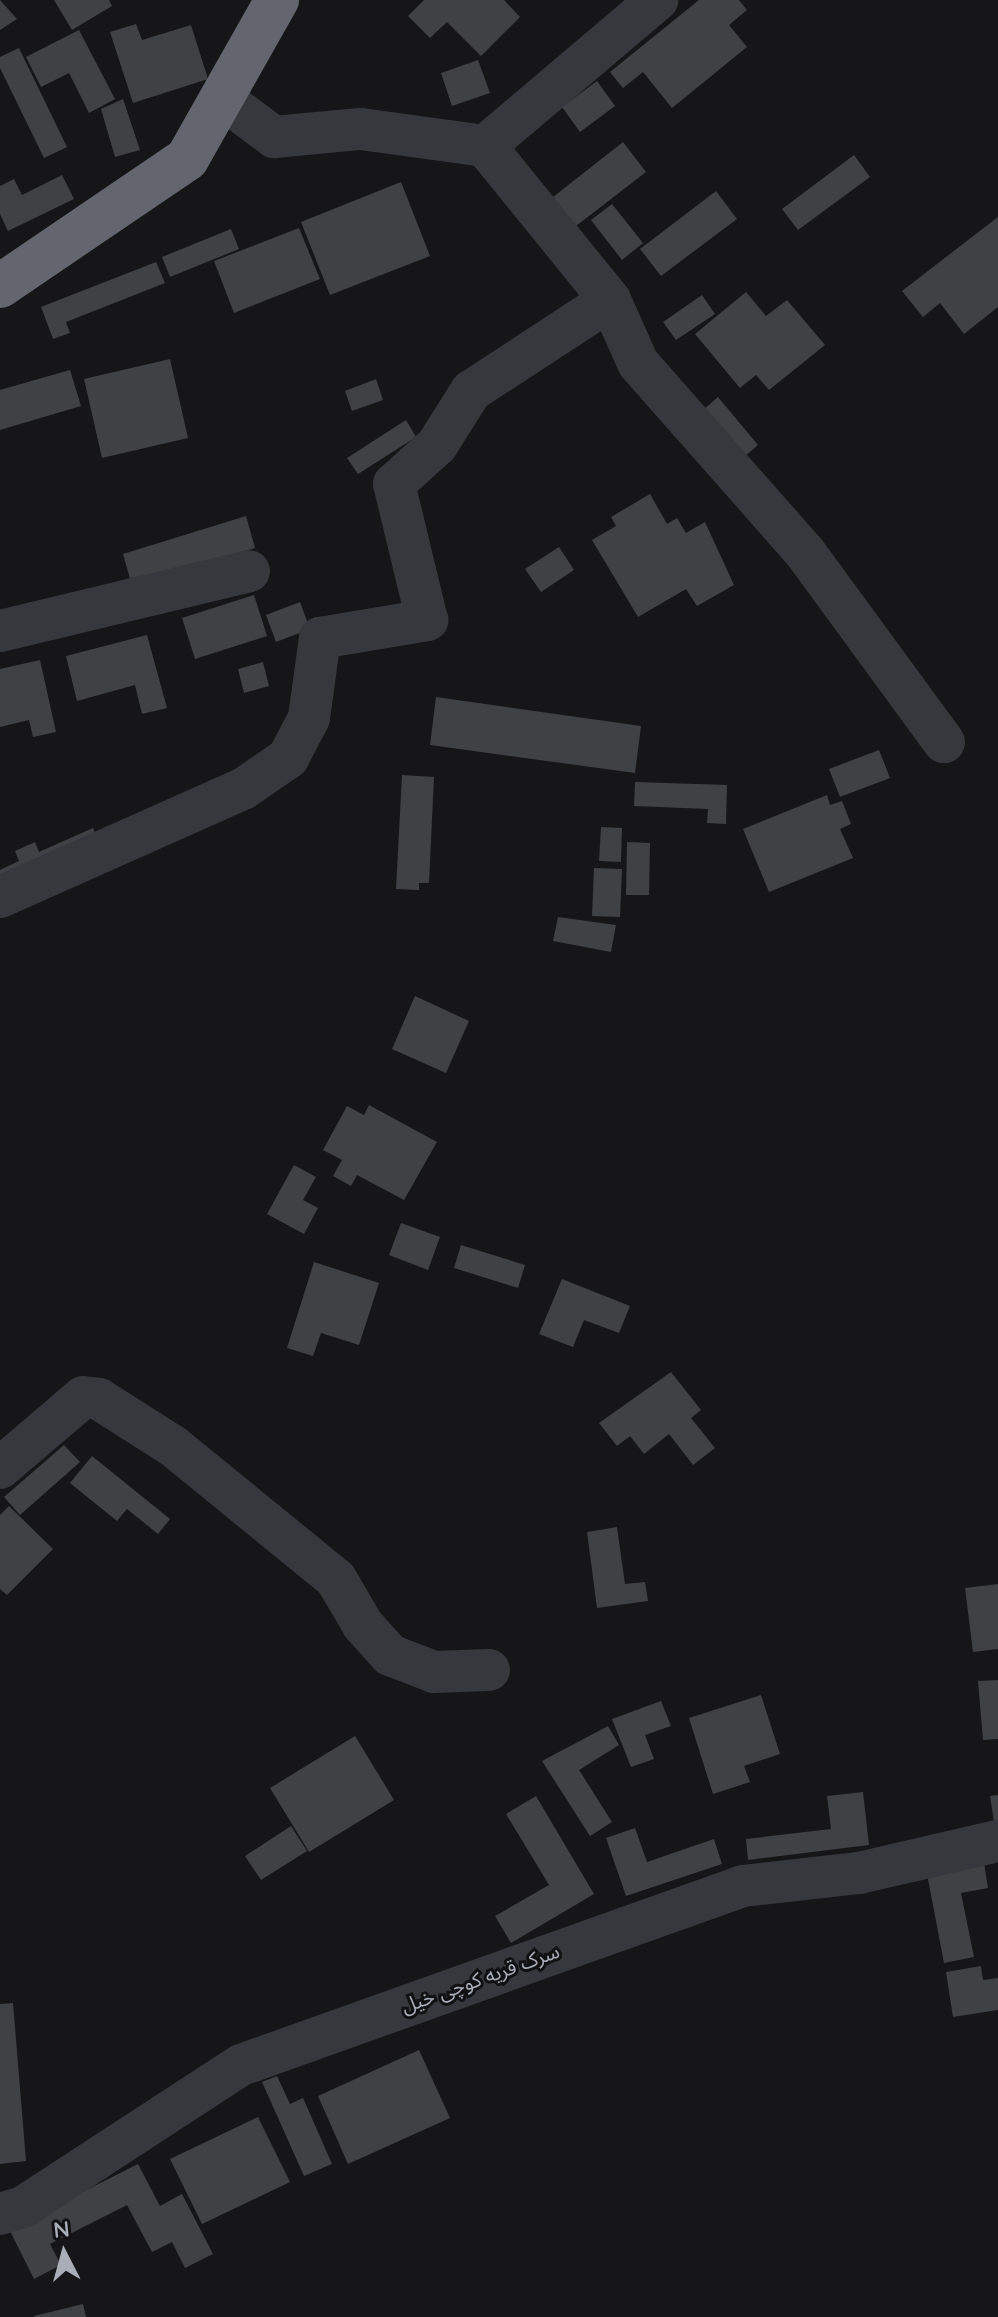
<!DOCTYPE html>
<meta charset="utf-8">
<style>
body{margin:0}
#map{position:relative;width:998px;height:2317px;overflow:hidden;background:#161618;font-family:Quicksand,"Noto Sans Arabic",sans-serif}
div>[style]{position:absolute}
.building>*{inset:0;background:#404145}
.street>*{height:42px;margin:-21px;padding:0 21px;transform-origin:21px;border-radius:21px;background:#37383d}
.highway>*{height:44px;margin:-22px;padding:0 22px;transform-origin:22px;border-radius:22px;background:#63666e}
span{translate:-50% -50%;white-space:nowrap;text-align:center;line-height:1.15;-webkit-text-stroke:6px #111113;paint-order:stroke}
.street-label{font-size:20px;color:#a8adb8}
.north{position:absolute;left:24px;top:2213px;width:80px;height:80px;-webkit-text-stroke:6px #111113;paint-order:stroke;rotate:354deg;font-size:22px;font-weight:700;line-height:32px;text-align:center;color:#a8adb8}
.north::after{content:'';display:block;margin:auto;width:28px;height:36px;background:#a8adb8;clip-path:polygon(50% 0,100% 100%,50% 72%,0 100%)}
</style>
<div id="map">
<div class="building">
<i style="clip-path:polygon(0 0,17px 19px,0 30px)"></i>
<i style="clip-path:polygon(54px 0,109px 0,112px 6px,72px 30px)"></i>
<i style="clip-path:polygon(424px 0,504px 0,520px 17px,481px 56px,447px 22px,430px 38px,408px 16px)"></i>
<i style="clip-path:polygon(699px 0,739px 0,747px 10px,729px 25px,747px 47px,672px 108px,643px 72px,623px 88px,610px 72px)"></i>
<i style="clip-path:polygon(136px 24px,142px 40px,191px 25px,208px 79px,133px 103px,110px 32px)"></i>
<i style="clip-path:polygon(79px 30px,115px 99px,89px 113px,69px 73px,41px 87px,26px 57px)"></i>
<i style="clip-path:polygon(19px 48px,67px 147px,44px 158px,0 68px,0 57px)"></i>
<i style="clip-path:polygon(478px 60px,490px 93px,452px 106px,441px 73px)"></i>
<i style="clip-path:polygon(597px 81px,615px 106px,580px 132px,562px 107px)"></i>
<i style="clip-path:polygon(123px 99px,140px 150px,115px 157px,101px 109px)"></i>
<i style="clip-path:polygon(623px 142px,646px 172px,576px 226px,553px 197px)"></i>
<i style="clip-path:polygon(854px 155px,870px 177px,798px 230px,782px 209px)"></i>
<i style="clip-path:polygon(62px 175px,74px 199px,8px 231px,0 214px,0 186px,14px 179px,22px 195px)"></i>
<i style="clip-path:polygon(401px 182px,430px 256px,330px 295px,301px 222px)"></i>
<i style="clip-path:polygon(716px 191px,737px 219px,661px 276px,640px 249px)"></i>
<i style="clip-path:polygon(612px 204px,643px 243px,622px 260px,591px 220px)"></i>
<i style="clip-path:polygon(998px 217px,998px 307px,964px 334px,940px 303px,923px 317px,902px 291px)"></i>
<i style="clip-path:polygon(299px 228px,320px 279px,234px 313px,214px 261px)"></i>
<i style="clip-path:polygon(231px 229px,239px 249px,170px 277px,162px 257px)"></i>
<i style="clip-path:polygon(156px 262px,165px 283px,66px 322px,70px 333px,53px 339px,41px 307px)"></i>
<i style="clip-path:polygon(746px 292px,766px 316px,787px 300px,825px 345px,769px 390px,756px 375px,740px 388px,695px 334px)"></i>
<i style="clip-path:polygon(702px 295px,715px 314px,676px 340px,663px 322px)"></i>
<i style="clip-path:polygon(170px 359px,188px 438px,102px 458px,84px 379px)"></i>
<i style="clip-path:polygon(70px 370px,81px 406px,0 430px,0 390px)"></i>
<i style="clip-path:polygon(376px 379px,383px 400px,352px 411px,345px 391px)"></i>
<i style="clip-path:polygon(718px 397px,758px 445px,736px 464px,696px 416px)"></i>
<i style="clip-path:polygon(406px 420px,416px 437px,358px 474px,347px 458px)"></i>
<i style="clip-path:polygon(650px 494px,667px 524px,677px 518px,686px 533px,705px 522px,734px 585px,697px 606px,686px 589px,638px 617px,592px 540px,616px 526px,611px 517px)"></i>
<i style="clip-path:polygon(246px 516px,255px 548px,132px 586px,123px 554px)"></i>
<i style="clip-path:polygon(559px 547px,574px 570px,541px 592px,525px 569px)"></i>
<i style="clip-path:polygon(254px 595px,267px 636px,195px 659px,182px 618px)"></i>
<i style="clip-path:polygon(300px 602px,310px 629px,276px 642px,266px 615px)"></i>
<i style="clip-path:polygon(147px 635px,167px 708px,142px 714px,135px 685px,77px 701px,66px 656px)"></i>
<i style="clip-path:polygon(40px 660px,56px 732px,33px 737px,29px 720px,0 727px,0 669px)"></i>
<i style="clip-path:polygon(263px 662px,269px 686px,244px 693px,238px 669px)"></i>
<i style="clip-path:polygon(436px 697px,641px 726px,635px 773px,430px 745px)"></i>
<i style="clip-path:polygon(879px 750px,890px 778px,840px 797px,829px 769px)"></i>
<i style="clip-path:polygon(402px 775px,434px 777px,429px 883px,419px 883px,419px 890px,396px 889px)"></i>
<i style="clip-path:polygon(635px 782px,727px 785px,726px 824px,707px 823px,708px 809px,634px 806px)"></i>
<i style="clip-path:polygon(827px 795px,830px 805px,842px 801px,851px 824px,840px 829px,853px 858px,769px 892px,743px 829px)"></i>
<i style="clip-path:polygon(601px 827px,622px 828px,621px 862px,599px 861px)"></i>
<i style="clip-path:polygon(93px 828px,100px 846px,0 889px,0 870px,19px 861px,15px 851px,35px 842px,39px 852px)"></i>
<i style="clip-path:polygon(627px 842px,650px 843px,649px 895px,626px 895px)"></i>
<i style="clip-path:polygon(594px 868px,622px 869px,620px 917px,592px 916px)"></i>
<i style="clip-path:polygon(558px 917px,616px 925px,611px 952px,553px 941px)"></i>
<i style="clip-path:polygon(415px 996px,469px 1021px,446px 1073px,392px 1049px)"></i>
<i style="clip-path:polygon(369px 1105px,437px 1142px,404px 1200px,357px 1175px,351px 1186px,333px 1176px,342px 1160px,323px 1150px,347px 1106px,364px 1115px)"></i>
<i style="clip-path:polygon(294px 1165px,316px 1177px,303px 1200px,318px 1208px,304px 1234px,267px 1214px)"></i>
<i style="clip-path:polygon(401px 1223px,440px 1237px,428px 1270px,389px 1255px)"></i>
<i style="clip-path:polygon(461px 1245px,525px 1265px,518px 1288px,454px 1268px)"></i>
<i style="clip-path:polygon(314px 1262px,379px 1283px,359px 1345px,321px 1333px,313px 1356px,287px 1348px)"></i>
<i style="clip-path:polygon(562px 1279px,630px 1306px,619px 1333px,584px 1320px,573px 1347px,539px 1334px)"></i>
<i style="clip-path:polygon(671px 1372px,701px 1410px,691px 1418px,715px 1448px,693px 1465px,669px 1434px,644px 1454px,630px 1436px,617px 1446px,599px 1423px)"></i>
<i style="clip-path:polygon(64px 1445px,80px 1462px,20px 1515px,4px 1497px)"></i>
<i style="clip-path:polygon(92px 1456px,170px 1519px,158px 1534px,127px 1509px,117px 1521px,70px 1483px)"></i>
<i style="clip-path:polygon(9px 1506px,53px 1549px,7px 1595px,0 1589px,0 1515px)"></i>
<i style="clip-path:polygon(617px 1527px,625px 1584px,645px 1582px,648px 1601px,597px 1608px,587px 1532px)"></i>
<i style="clip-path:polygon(998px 1584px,998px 1649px,973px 1652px,965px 1588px)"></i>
<i style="clip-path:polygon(998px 1680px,998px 1739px,983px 1740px,978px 1681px)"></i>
<i style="clip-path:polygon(761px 1695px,780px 1754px,744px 1766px,750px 1782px,713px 1794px,689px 1718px)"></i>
<i style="clip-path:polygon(661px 1701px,671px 1726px,645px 1735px,654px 1759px,631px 1767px,612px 1719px)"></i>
<i style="clip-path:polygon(608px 1726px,619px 1745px,579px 1770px,612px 1822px,590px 1836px,542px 1761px)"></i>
<i style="clip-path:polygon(355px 1736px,394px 1800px,309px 1852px,270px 1788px)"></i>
<i style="clip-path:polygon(863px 1792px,869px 1845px,748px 1860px,746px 1839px,831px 1829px,827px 1796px)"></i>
<i style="clip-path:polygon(998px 1795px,998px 1827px,995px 1828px,990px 1796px)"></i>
<i style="clip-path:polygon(536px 1796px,594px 1894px,511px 1943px,495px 1916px,549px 1885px,506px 1814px)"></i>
<i style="clip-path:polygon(291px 1826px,307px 1851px,261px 1880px,245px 1856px)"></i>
<i style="clip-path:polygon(635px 1828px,647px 1862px,714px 1839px,722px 1864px,626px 1896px,606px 1838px)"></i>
<i style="clip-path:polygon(984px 1863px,988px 1888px,961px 1893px,974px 1957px,944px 1963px,927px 1874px)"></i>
<i style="clip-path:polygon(981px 1966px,983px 1980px,998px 1978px,998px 2010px,953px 2017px,946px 1972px)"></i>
<i style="clip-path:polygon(13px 2003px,26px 2161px,0 2164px,0 2004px)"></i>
<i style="clip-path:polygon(419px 2050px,450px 2118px,348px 2164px,318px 2096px)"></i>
<i style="clip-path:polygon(277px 2076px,290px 2104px,303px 2098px,332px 2164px,304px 2176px,262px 2082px)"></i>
<i style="clip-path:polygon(258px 2117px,290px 2182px,202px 2224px,170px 2159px)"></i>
<i style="clip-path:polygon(138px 2164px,160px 2206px,182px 2194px,213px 2254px,185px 2268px,172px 2242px,152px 2252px,127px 2205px,50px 2244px,61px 2265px,34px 2279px,9px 2229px)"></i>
<i style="clip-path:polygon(83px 2304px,86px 2317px,34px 2317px,34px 2316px)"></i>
</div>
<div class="street">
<i style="left:223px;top:99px;width:64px;rotate:36.7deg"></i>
<i style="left:274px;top:137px;width:87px;rotate:-5.3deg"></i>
<i style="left:361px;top:129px;width:125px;rotate:7.8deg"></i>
<i style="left:485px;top:146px;width:198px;rotate:50.9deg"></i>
<i style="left:610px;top:300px;width:69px;rotate:66deg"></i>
<i style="left:638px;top:363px;width:251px;rotate:48.6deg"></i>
<i style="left:804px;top:551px;width:237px;rotate:53.8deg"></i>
<i style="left:485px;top:146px;width:226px;rotate:-40.3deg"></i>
<i style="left:0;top:631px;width:256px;rotate:-13.5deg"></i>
<i style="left:0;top:897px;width:266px;rotate:-24deg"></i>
<i style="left:243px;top:789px;width:55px;rotate:-34.6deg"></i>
<i style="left:288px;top:758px;width:45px;rotate:-62.3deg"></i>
<i style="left:309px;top:718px;width:81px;rotate:-82.2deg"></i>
<i style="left:320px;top:638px;width:109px;rotate:-9.5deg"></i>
<i style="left:427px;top:620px;width:140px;rotate:-103.6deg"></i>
<i style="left:394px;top:484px;width:58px;rotate:-42.2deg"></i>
<i style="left:437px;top:445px;width:64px;rotate:-57.8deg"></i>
<i style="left:471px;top:391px;width:166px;rotate:-33.2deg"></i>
<i style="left:0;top:1468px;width:109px;rotate:-40.5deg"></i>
<i style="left:83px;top:1397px;width:16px;rotate:7deg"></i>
<i style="left:99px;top:1399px;width:88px;rotate:32.4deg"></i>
<i style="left:173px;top:1446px;width:210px;rotate:39.2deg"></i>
<i style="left:336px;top:1579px;width:53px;rotate:59.6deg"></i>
<i style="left:363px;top:1625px;width:40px;rotate:48deg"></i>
<i style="left:390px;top:1655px;width:47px;rotate:21.1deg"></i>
<i style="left:434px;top:1672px;width:55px;rotate:-2.1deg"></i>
<i style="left:0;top:2214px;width:24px;rotate:-17deg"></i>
<i style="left:23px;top:2207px;width:260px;rotate:-33.1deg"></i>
<i style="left:241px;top:2065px;width:533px;rotate:-19.62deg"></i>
<i style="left:743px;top:1886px;width:117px;rotate:-6.4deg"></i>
<i style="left:859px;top:1873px;width:143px;rotate:-13deg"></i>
</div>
<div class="highway">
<i style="left:0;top:286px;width:226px;rotate:-34.2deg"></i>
<i style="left:187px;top:159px;width:183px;rotate:-60.5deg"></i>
</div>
<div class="street-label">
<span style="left:480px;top:1978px;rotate:-20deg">سرک قریه کوچی خیل</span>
</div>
<div class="north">N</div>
</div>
